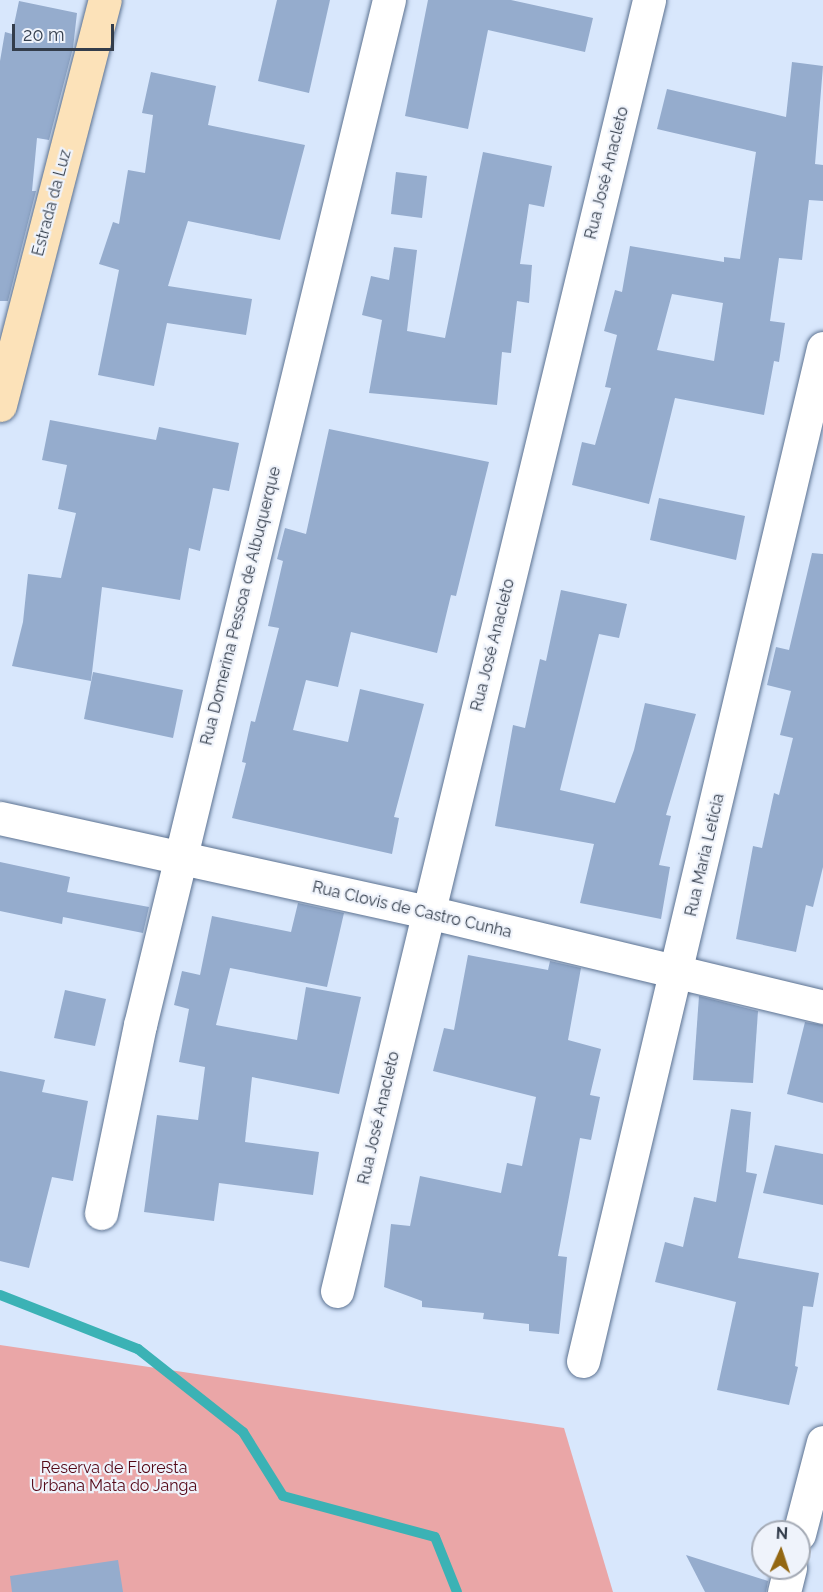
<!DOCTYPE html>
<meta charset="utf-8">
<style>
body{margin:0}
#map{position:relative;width:823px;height:1592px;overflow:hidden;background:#d8e7fc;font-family:Raleway,sans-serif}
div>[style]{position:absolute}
.green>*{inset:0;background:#eaa6a7}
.stream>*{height:10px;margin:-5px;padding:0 5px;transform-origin:5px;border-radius:5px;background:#3bb2b5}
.building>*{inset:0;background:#95accd}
.roads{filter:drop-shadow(0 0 2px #5c7291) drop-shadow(0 0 2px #5c7291)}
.minor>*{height:33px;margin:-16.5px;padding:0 16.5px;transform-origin:16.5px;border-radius:16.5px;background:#fff}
.major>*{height:33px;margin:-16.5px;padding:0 16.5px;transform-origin:16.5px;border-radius:16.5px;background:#fce2b9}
span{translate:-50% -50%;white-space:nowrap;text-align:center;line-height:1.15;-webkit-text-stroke:4.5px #eff3fb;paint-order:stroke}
.street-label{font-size:16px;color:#333d4b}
.park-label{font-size:16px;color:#530716}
.north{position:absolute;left:751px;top:1520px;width:60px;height:60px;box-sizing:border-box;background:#eff3fb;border:2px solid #a4aab5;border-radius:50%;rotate:3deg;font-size:16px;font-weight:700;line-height:24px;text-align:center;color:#333d4b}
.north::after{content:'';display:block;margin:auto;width:21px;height:27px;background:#936712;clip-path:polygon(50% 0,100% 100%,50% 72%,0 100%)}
.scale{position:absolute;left:12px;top:24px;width:102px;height:27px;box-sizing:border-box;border:3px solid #333d4b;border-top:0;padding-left:8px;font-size:18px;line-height:21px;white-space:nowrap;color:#333d4b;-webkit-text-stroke:4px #eff3fb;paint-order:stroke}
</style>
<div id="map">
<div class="green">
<i style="clip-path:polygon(0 1345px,564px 1428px,613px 1592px,0 1592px)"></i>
</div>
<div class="stream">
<i style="left:0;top:1295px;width:148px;rotate:21.4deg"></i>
<i style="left:138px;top:1349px;width:134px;rotate:38.3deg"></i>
<i style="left:243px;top:1432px;width:75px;rotate:58deg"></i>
<i style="left:283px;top:1496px;width:157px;rotate:15.1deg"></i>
<i style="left:435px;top:1537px;width:59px;rotate:68.2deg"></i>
</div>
<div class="building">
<i style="clip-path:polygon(277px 0,330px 0,309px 93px,258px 81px)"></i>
<i style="clip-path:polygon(428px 0,511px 0,593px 18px,585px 52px,488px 30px,468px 129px,405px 116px)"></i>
<i style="clip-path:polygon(19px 1px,77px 13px,73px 48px,49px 140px,37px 138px,32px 191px,36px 191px,8px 301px,0 301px,0 61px,5px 32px,12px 34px)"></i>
<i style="clip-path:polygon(evenodd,792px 62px,823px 66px,815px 164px,823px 165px,823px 201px,809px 200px,802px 260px,779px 258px,770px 321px,785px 323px,779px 362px,774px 361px,764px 415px,675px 398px,649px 504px,572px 485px,582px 442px,595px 445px,611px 388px,605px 387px,617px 335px,604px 331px,615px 290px,622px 292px,630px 246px,724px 262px,724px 257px,740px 259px,756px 152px,657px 129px,667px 89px,786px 117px,792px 62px,672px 294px,723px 303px,714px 361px,657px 350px,672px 294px)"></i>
<i style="clip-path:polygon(151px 72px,216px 86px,208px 125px,305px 145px,280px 240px,188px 221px,168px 286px,252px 299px,246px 335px,167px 323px,154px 386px,98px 375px,119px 270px,99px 264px,113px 222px,119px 224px,128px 170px,145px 173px,153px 115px,142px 113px)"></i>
<i style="clip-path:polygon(483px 152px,552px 166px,544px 207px,529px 204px,520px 264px,532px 265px,529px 303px,517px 301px,511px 353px,502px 352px,497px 405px,369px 393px,382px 320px,362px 315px,371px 276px,389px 280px,394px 247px,417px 250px,407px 331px,445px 338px)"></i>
<i style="clip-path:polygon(396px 172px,427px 176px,422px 218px,391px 214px)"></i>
<i style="clip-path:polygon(50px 420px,156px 440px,159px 427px,239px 443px,229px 491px,213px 488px,200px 551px,189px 548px,180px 600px,102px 587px,91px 681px,12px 666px,23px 622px,28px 574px,61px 578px,76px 513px,58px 509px,67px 465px,42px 460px)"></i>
<i style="clip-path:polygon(329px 429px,489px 462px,456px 596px,451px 595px,437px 653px,351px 632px,338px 687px,306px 680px,293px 730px,348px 742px,360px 689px,424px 704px,394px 817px,399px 818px,392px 854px,232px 818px,246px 763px,242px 762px,251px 721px,255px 722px,279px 628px,268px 626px,283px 561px,277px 559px,285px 528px,306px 534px)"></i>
<i style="clip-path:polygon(659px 498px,745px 516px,736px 560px,650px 540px)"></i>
<i style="clip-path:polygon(812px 553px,823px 554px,823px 867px,813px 907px,806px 905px,796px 952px,736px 939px,753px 846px,762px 848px,774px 793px,779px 795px,793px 738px,780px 735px,791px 691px,767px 685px,776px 647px,789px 650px)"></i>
<i style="clip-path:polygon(561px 590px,627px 604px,619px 638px,599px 634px,560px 790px,615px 803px,634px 750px,645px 703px,696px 714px,666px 815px,671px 816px,659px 865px,670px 867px,661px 919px,580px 903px,594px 844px,495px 826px,513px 725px,525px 728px,540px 659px,546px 661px)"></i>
<i style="clip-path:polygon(93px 672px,183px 690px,173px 738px,84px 719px)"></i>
<i style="clip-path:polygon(0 862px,70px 877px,67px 892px,149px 907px,143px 933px,63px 917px,62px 924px,0 911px)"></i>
<i style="clip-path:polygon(298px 903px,344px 913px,327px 987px,230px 968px,216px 1025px,297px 1040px,306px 987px,361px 997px,339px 1094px,252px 1077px,245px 1142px,319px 1152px,313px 1195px,219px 1183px,214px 1221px,144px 1212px,157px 1115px,198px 1120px,205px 1067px,179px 1062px,189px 1009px,174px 1005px,182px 971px,200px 975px,212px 916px,291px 932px)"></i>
<i style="clip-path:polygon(468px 955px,548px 970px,550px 961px,581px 968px,568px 1040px,601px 1049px,590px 1095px,600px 1097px,591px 1140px,580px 1138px,558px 1256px,567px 1257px,559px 1334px,529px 1331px,529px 1324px,483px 1319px,484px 1313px,422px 1307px,422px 1301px,384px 1287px,391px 1224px,410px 1226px,420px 1176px,501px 1193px,507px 1163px,522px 1166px,536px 1097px,433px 1071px,444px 1028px,454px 1030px)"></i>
<i style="clip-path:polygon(65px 990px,106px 999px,95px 1046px,54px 1038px)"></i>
<i style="clip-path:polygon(699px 996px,758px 1011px,753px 1083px,693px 1080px)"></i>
<i style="clip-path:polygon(805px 1022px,823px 1025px,823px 1103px,787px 1094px)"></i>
<i style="clip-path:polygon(0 1071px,45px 1080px,42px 1092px,88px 1101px,73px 1181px,52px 1177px,29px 1268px,0 1261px)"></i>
<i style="clip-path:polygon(731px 1109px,751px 1112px,746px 1172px,757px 1174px,738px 1258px,819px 1273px,813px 1307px,803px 1306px,795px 1366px,798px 1367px,789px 1405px,717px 1390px,736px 1302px,655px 1282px,665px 1242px,683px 1247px,694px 1197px,716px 1202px)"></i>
<i style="clip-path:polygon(775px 1145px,823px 1154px,823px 1205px,763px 1193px)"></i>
<i style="clip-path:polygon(686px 1555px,768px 1581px,766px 1592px,705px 1592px)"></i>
<i style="clip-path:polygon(118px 1560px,123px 1592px,12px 1592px,10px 1576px)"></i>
</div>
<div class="roads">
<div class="minor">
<i style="left:0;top:818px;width:438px;rotate:12.4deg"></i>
<i style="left:428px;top:912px;width:406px;rotate:13.5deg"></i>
<i style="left:101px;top:1213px;width:192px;rotate:-78.3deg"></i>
<i style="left:140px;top:1025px;width:1055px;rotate:-76.35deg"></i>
<i style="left:337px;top:1291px;width:1328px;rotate:-76.41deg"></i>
<i style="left:583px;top:1361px;width:1041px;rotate:-76.67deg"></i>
<i style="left:799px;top:1534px;width:95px;rotate:-75.4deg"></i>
<i style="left:784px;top:1592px;width:25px;rotate:-76deg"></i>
</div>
<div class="major">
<i style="left:0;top:405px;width:418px;rotate:-75.5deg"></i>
</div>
</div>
<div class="street-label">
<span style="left:607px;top:173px;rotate:-76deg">Rua José Anacleto</span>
<span style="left:52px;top:203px;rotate:-75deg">Estrada da Luz</span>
<span style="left:241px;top:606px;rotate:-76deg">Rua Domerina Pessoa de Albuquerque</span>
<span style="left:493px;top:645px;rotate:-76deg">Rua José Anacleto</span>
<span style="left:705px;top:855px;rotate:-77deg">Rua Maria Leticia</span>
<span style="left:412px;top:910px;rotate:13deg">Rua Clovis de Castro Cunha</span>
<span style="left:379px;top:1118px;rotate:-77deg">Rua José Anacleto</span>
</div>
<div class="park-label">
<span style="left:114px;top:1477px">Reserva de Floresta<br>Urbana Mata do Janga</span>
</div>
<div class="north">N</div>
<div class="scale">20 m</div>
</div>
